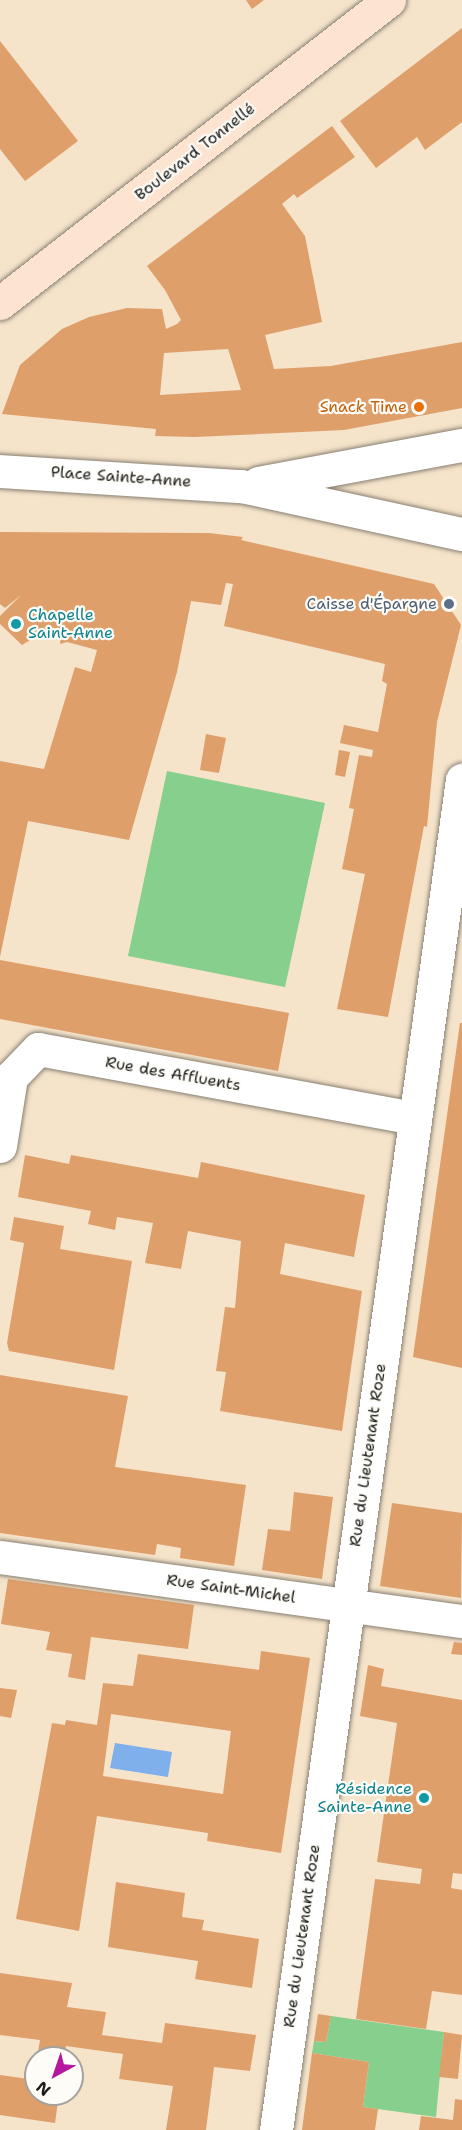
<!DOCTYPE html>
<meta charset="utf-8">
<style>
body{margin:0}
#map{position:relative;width:462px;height:2130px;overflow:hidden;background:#f5e3ca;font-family:"Shantell Sans",sans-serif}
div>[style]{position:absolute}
.green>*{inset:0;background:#86cf8c}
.water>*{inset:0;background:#7fb0eb}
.building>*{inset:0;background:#df9f6b}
.roads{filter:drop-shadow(0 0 2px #888073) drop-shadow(0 0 2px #888073)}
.minor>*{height:33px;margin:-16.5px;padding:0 16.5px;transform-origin:16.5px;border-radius:16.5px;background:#fff}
.tertiary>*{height:33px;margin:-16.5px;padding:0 16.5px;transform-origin:16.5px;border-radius:16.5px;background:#fff}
.secondary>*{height:33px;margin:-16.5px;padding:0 16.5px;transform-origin:16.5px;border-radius:16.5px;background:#fde4d1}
.dots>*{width:16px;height:16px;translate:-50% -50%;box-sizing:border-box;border:3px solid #fdfcf7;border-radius:50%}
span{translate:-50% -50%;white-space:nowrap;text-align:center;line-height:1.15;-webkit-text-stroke:4.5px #fdfcf7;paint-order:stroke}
.street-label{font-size:16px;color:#1c1c1c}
.food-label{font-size:16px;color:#c56008}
.right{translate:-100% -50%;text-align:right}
.service-label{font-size:16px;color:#4e5e75}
.culture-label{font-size:16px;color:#0d838f}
.left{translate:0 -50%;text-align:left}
.north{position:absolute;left:24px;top:2046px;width:60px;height:60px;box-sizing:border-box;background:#fdfcf7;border:2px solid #a3a29f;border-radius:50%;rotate:220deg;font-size:16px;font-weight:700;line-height:24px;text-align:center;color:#1c1c1c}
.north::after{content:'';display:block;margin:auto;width:21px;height:27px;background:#b5179e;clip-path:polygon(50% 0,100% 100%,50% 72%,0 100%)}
</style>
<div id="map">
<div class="green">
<i style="clip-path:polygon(167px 771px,325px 803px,285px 987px,128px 956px)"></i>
<i style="clip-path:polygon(331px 2016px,444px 2032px,436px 2117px,363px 2107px,369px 2062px,312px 2053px,314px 2041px,326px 2042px)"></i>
</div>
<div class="water">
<i style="clip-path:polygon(115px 1743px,172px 1752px,168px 1777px,110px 1768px)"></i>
</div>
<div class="building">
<i style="clip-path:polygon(246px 0,264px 0,252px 9px)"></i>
<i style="clip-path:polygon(462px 28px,462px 122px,425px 150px,417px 137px,376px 168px,340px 121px)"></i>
<i style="clip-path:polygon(0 41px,78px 141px,25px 181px,0 149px)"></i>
<i style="clip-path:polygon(evenodd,332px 126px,355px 157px,297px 198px,294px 194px,282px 204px,305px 236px,322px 322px,265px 335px,274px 369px,331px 366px,462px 342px,462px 408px,344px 430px,195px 437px,155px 436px,156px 429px,2px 414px,20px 365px,62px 329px,89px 317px,127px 308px,162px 309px,166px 329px,177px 324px,181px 320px,165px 290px,147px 266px,332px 126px,228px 349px,241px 390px,160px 395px,164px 353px,228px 349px)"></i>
<i style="clip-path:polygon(0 532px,209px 533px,243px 537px,241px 540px,434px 584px,461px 625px,437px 722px,427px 827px,424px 826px,388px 1017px,337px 1009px,365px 874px,342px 869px,354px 809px,349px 808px,359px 755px,372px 757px,373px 750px,340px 743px,344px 725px,378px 732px,387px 684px,382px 681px,385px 664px,224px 626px,233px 584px,226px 583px,221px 605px,191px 601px,177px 672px,129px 840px,28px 821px,0 957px,0 761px,44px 769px,75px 667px,91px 672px,97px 650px,67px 642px,60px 644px,61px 634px,39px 630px,37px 636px,22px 645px,0 624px,0 616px,21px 595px,5px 608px,0 604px)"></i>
<i style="clip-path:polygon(206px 734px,226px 738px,219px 773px,200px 770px)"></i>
<i style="clip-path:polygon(339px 750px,350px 752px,345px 777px,335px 775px)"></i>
<i style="clip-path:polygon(0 960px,289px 1013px,278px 1071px,0 1019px)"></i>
<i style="clip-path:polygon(460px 1023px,462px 1023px,462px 1368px,413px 1357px)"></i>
<i style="clip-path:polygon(25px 1155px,69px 1164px,71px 1155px,198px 1178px,201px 1162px,365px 1195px,354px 1257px,285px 1243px,280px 1274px,362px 1291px,342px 1431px,220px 1411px,226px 1372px,216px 1371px,225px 1307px,235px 1308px,241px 1241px,188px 1231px,181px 1269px,145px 1263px,153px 1223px,117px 1217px,115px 1230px,88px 1224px,91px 1211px,18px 1197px)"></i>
<i style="clip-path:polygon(14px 1217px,64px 1226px,60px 1249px,132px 1261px,114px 1370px,9px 1351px,7px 1343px,24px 1243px,10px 1240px)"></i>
<i style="clip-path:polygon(0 1375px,128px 1396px,115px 1467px,246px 1485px,234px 1566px,180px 1558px,181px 1548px,157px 1544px,155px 1555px,0 1533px)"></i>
<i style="clip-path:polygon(294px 1492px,333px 1497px,322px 1579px,262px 1570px,268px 1529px,290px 1531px)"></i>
<i style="clip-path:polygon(392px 1503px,462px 1513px,461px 1598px,380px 1586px)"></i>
<i style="clip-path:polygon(8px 1579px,194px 1605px,188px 1649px,91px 1637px,85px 1680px,68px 1677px,72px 1654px,46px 1650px,50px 1632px,1px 1624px)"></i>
<i style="clip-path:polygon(454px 1642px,462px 1643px,462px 1655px,451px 1654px)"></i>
<i style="clip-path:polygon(evenodd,261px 1651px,310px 1658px,281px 1853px,207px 1841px,208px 1833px,97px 1816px,79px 1931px,16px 1919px,52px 1723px,65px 1725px,66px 1720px,97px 1725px,103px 1683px,133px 1686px,138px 1654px,259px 1670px,261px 1651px,111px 1714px,231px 1731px,223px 1794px,103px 1776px,111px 1714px)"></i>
<i style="clip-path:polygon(368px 1665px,384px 1669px,381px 1686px,462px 1700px,462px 1874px,453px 1873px,451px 1888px,462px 1890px,462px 1995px,432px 1991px,426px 2029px,356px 2019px,375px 1879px,420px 1884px,422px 1869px,377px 1862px,397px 1723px,360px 1716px)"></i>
<i style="clip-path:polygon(0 1688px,17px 1690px,11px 1718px,0 1716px)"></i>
<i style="clip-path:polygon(116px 1882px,185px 1893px,182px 1917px,204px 1920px,202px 1930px,259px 1939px,252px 1988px,195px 1979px,198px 1961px,108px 1947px)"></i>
<i style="clip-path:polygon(0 1973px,72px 1983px,67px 2007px,106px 2012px,102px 2035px,162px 2043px,165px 2023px,256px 2035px,250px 2071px,214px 2067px,206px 2130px,166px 2130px,173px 2086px,119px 2079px,123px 2054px,66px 2046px,64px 2058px,37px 2058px,40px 2040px,0 2035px)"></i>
<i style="clip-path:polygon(318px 2014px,331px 2016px,326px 2042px,314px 2041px)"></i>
<i style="clip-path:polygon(444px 2032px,462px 2035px,458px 2079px,439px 2077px)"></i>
<i style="clip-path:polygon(312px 2053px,369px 2062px,363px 2107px,378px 2109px,375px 2130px,302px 2130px)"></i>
<i style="clip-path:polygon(0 2075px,36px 2080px,36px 2094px,59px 2094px,55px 2123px,0 2115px)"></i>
<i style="clip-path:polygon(455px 2099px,462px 2100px,462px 2130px,419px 2130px,421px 2116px,453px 2120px)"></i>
</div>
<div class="roads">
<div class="minor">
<i style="left:0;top:1146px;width:70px;rotate:-80.9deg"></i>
<i style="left:11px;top:1077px;width:39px;rotate:-46deg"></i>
<i style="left:38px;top:1049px;width:383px;rotate:10.4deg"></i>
<i style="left:0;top:1557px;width:466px;rotate:7.9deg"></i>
<i style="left:276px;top:2130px;width:1363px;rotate:-82.16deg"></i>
</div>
<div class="tertiary">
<i style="left:0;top:471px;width:241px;rotate:3.6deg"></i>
<i style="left:241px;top:486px;width:226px;rotate:12.3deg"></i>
<i style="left:258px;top:483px;width:208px;rotate:-10.6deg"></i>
</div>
<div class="secondary">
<i style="left:0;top:303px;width:493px;rotate:-37.9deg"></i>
</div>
</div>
<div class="dots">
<i style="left:419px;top:407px;background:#e8710a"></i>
<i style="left:449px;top:604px;background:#5c6f8a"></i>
<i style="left:16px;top:624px;background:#0f9aa8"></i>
<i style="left:424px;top:1798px;background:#0f9aa8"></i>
</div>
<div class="street-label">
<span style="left:195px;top:152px;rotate:-38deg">Boulevard Tonnellé</span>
<span style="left:121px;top:477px;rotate:4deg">Place Sainte-Anne</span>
<span style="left:173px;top:1074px;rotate:10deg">Rue des Affluents</span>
<span style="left:368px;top:1455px;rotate:-82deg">Rue du Lieutenant Roze</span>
<span style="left:231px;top:1589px;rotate:8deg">Rue Saint-Michel</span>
<span style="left:302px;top:1936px;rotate:-82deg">Rue du Lieutenant Roze</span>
</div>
<div class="food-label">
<span class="right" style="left:407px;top:407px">Snack Time</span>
</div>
<div class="service-label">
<span class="right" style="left:437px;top:604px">Caisse d'Épargne</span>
</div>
<div class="culture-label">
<span class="left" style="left:28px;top:624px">Chapelle<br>Saint-Anne</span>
<span class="right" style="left:412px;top:1798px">Résidence<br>Sainte-Anne</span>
</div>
<div class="north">N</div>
</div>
